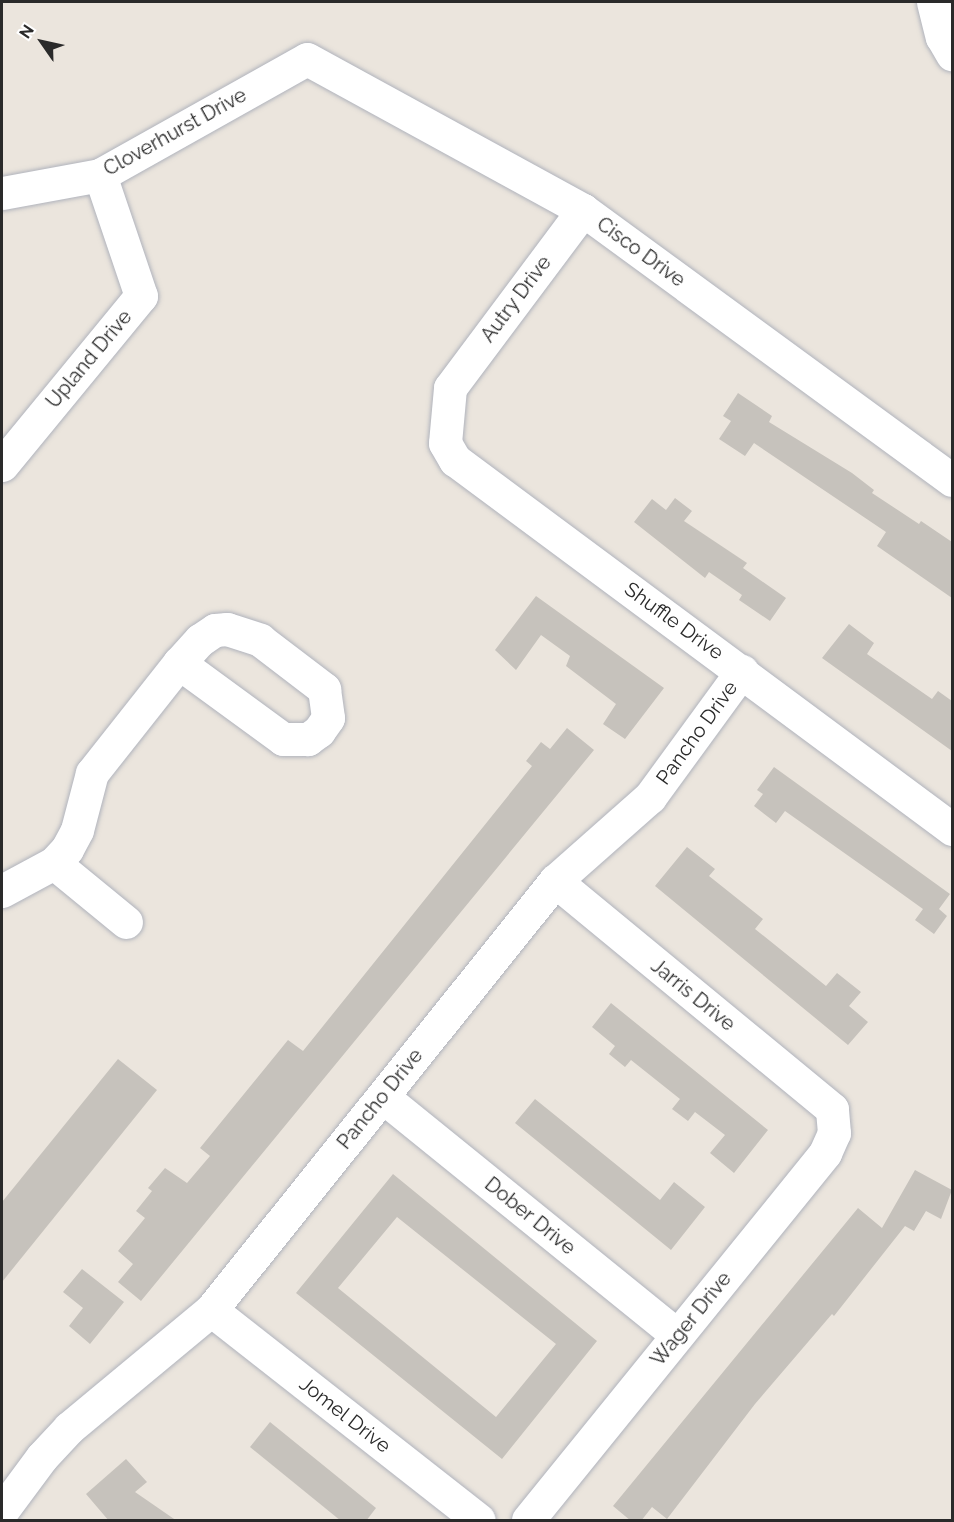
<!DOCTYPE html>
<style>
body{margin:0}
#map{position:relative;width:954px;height:1522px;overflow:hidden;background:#ebe5dd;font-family:Raleway,sans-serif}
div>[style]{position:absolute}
.building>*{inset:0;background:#c6c2bc}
.roads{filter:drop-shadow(0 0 2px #b0b3bc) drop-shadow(0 0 2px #b0b3bc)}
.minor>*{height:33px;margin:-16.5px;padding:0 16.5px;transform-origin:16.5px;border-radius:16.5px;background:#fff}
span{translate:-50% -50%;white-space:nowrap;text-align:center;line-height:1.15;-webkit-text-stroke:4.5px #fff;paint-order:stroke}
.street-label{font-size:20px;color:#2a2a2a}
.frame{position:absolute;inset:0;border:3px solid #2a2a2a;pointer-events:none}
.north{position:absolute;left:12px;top:12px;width:60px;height:60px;-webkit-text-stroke:4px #fff;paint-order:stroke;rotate:304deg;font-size:16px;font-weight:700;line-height:24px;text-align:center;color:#2a2a2a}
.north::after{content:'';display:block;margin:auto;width:21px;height:27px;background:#2a2a2a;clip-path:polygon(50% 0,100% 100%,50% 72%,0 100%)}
</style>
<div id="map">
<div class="building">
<i style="clip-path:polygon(738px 393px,772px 416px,769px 422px,852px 473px,874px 490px,872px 493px,919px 524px,921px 521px,952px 542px,952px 598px,877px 546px,886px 532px,754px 443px,745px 456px,719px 439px,731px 421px,723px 416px)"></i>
<i style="clip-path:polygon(675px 498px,692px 511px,684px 521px,747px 563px,743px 568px,786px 598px,770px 621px,739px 600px,742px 595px,709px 572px,705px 578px,634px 522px,652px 499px,666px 510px)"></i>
<i style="clip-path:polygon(536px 596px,664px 688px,625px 739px,603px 724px,616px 704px,566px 666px,570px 656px,541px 635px,516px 670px,495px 650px)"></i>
<i style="clip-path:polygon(849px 624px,874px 643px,867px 654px,932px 699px,938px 691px,952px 701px,952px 751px,822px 658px)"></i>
<i style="clip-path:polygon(567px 728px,594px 750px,141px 1301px,118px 1282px,133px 1264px,118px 1251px,145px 1218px,136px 1211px,152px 1191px,148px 1188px,165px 1168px,187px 1183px,210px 1156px,200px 1148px,288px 1040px,303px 1051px,532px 766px,526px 761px,541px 742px,550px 749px)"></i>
<i style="clip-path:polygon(774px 767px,950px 894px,939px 909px,947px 916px,934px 934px,915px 920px,923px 909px,891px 886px,785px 811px,776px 823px,754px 806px,763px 794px,757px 790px)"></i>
<i style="clip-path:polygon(687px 847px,715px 869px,709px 876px,763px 919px,755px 929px,826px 986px,837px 973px,861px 992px,849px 1006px,868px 1022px,848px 1045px,655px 886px)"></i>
<i style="clip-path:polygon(611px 1003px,768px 1130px,734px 1173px,710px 1153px,725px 1135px,695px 1112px,688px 1121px,672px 1109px,680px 1099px,631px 1060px,625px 1067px,609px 1054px,615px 1046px,592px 1027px)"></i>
<i style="clip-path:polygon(118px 1059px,157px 1090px,2px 1282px,2px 1202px)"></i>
<i style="clip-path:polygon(535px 1099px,660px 1200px,674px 1182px,705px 1207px,671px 1250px,515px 1123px)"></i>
<i style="clip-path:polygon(915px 1170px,952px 1190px,941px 1219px,926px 1211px,914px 1231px,905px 1226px,834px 1316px,832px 1314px,755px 1404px,667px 1519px,652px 1507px,641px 1521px,631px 1521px,613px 1506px,858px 1208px,882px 1228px)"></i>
<i style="clip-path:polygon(evenodd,393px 1174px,597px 1341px,502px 1459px,296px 1293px,393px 1174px,397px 1217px,556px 1344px,496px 1417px,338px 1288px,397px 1217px)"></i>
<i style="clip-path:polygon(82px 1269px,124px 1302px,90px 1344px,69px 1326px,83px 1308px,63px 1292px)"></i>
<i style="clip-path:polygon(270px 1422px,376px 1508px,366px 1521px,341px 1521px,250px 1447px)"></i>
<i style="clip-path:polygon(126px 1459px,147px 1482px,135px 1492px,177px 1521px,109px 1521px,86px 1494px)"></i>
</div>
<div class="roads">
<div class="minor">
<i style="left:933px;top:2px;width:36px;rotate:76deg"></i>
<i style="left:942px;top:37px;width:20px;rotate:60deg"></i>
<i style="left:2px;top:193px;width:100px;rotate:-10.4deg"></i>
<i style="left:100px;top:175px;width:237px;rotate:-29.3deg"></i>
<i style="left:307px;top:59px;width:315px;rotate:28.7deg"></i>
<i style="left:583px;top:210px;width:457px;rotate:36.2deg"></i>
<i style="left:583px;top:210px;width:222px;rotate:126.8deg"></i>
<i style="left:450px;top:388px;width:55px;rotate:95.2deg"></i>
<i style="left:445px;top:443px;width:20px;rotate:60deg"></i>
<i style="left:455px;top:460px;width:619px;rotate:36.59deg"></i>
<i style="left:2px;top:465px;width:219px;rotate:-50.6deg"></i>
<i style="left:141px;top:296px;width:128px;rotate:-108.7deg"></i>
<i style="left:227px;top:629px;width:35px;rotate:18deg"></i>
<i style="left:260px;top:640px;width:81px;rotate:37.4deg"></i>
<i style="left:324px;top:689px;width:29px;rotate:82deg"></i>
<i style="left:328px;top:718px;width:16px;rotate:125deg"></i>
<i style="left:319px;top:731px;width:14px;rotate:144deg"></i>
<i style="left:308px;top:739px;width:25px;rotate:180deg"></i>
<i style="left:283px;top:739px;width:129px;rotate:-143.8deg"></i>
<i style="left:179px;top:663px;width:31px;rotate:-48deg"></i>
<i style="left:200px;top:640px;width:18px;rotate:-34deg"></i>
<i style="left:215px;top:630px;width:12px;rotate:-5deg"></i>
<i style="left:54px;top:863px;width:93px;rotate:39.3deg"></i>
<i style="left:2px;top:891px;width:59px;rotate:-28.3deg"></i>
<i style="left:54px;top:863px;width:19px;rotate:-47deg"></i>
<i style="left:67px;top:849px;width:21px;rotate:-62deg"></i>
<i style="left:77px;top:830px;width:59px;rotate:-75.3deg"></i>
<i style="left:92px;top:773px;width:140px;rotate:-51.7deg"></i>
<i style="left:383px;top:1097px;width:378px;rotate:39deg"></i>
<i style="left:211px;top:1310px;width:340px;rotate:38.1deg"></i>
<i style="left:2px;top:1511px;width:67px;rotate:-53.5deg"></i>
<i style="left:42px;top:1457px;width:40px;rotate:-47deg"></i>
<i style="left:69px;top:1428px;width:185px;rotate:-39.7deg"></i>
<i style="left:211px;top:1310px;width:550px;rotate:-51.28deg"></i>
<i style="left:555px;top:881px;width:127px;rotate:-41.5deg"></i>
<i style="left:650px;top:797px;width:156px;rotate:-53.9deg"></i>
<i style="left:528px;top:1520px;width:472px;rotate:-51deg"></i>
<i style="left:825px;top:1153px;width:22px;rotate:-66deg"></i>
<i style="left:834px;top:1133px;width:24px;rotate:-95deg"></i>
<i style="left:832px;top:1109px;width:359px;rotate:-140.5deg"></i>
</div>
</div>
<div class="street-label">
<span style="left:175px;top:132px;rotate:-29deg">Cloverhurst Drive</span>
<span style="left:641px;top:252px;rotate:36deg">Cisco Drive</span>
<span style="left:516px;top:299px;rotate:-53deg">Autry Drive</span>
<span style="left:89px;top:359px;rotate:-50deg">Upland Drive</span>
<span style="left:674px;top:621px;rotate:36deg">Shuffle Drive</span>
<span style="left:697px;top:733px;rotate:-54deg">Pancho Drive</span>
<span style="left:693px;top:995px;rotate:39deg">Jarris Drive</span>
<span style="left:380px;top:1099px;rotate:-51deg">Pancho Drive</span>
<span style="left:530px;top:1216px;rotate:39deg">Dober Drive</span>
<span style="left:691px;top:1319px;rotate:-51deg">Wager Drive</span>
<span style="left:345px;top:1415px;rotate:38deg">Jomel Drive</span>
</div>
<div class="frame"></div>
<div class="north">N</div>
</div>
